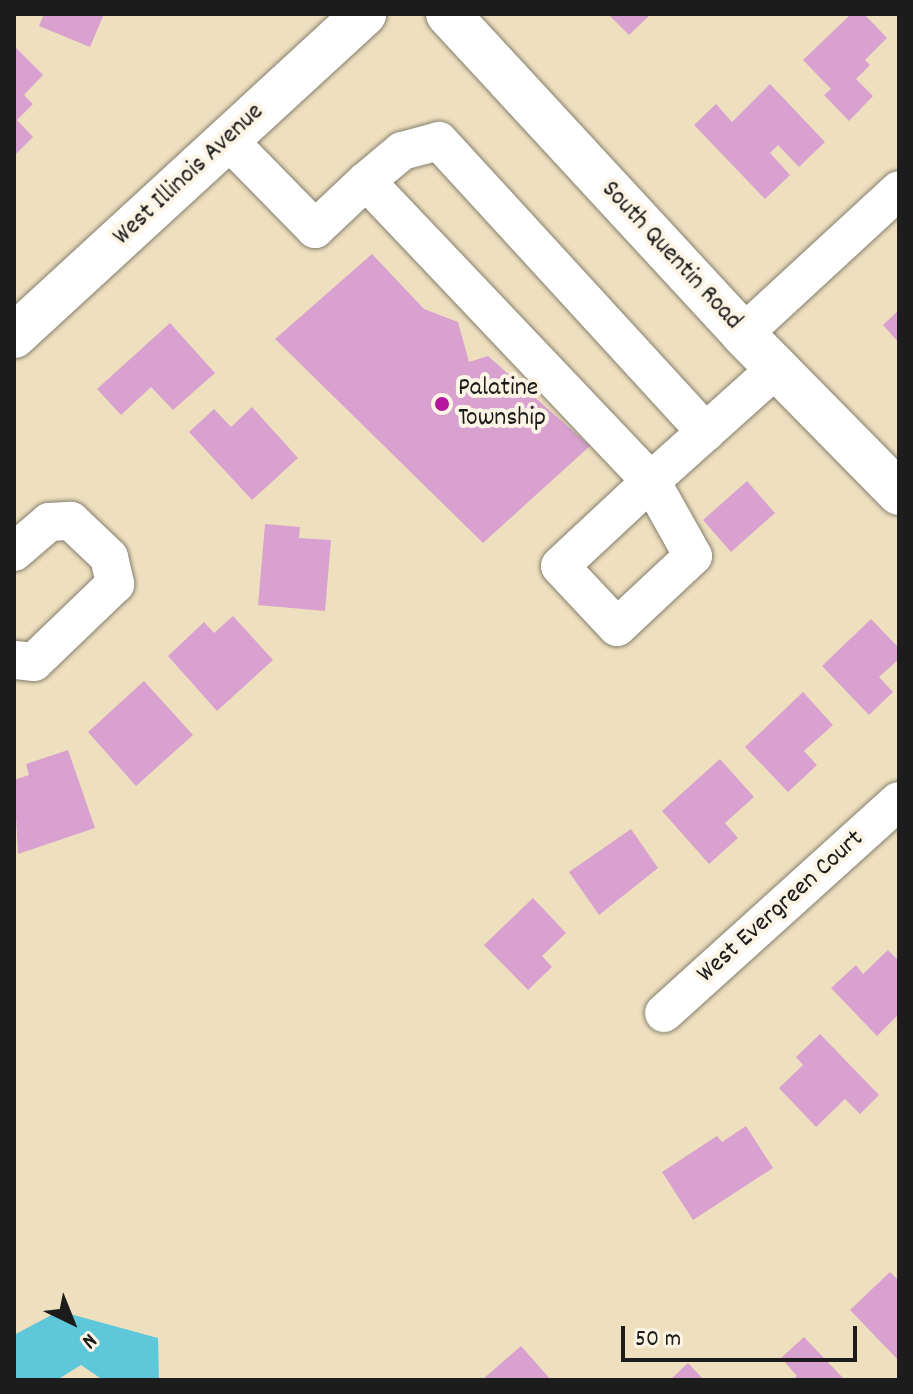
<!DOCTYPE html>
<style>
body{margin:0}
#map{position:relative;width:913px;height:1394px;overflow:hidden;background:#eee0bf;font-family:Dekko,sans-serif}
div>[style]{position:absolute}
.water>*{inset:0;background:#5ec7d9}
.building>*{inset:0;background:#d9a1cf}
.roads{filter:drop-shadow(0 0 2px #857e6e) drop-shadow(0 0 2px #857e6e)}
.minor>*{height:38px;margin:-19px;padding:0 19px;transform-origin:19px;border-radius:19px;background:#fff}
.major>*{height:44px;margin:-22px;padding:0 22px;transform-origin:22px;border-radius:22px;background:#fff}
.dots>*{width:22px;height:22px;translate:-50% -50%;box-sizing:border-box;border:4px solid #fcf5e5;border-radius:50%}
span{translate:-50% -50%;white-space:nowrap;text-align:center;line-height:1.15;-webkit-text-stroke:8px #fcf5e5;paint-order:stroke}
.street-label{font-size:26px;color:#1c1c1c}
.poi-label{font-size:26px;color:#1c1c1c}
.left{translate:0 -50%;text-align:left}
.frame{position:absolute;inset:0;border:16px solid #1c1c1c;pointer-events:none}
.north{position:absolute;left:32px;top:1282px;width:80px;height:80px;-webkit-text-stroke:6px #fcf5e5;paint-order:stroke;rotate:137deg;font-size:22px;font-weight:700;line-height:32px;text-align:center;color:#1c1c1c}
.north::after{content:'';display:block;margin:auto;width:28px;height:36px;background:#1c1c1c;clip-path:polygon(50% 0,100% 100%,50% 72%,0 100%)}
.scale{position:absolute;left:621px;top:1326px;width:236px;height:36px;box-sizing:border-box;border:4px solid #1c1c1c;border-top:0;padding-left:10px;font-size:24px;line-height:28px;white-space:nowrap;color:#1c1c1c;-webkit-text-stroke:6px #fcf5e5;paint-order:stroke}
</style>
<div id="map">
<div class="water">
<i style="clip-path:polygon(59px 1311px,158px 1338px,159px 1380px,103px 1380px,81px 1365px,57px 1380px,14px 1380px,14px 1335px)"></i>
</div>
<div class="building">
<i style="clip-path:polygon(44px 14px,104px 14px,90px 47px,39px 26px)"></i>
<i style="clip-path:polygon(608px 14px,651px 14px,629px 35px)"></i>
<i style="clip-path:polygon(851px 14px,864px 14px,887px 38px,865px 60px,870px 65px,856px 79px,873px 96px,849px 121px,824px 95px,831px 89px,803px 60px)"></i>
<i style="clip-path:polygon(14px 46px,43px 75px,24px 95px,33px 104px,17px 120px,33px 137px,14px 156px)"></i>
<i style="clip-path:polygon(770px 84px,825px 142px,799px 167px,778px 145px,770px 153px,790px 175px,765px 199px,694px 125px,716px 104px,732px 122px)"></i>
<i style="clip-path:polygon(372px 254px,424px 309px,458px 322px,469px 362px,488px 356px,590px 446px,483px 543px,275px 339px)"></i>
<i style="clip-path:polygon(899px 310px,899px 343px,883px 325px)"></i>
<i style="clip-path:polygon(170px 323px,215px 373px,173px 410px,151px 387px,121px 415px,97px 389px)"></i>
<i style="clip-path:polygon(252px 407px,298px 458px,252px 500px,189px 432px,214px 409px,231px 427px)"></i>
<i style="clip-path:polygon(747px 481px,775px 513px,731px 552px,703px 520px)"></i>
<i style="clip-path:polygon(265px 524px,300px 527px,299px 538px,331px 540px,325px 611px,258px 605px)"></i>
<i style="clip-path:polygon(233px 616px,273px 660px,217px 711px,168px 656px,204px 622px,214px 633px)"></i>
<i style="clip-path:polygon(871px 619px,899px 648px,899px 659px,879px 677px,893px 692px,869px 715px,822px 666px)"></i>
<i style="clip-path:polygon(144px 681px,193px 735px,136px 786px,88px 732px)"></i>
<i style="clip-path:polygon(803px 692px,833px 725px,804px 751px,817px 765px,788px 792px,745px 747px)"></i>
<i style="clip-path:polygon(68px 750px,95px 828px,18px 854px,14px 780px,29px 775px,26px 764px)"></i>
<i style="clip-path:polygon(720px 759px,754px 797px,725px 823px,738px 838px,709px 864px,662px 811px)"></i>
<i style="clip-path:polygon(631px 829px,658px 868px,599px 915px,569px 872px)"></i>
<i style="clip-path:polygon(533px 898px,566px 933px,542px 956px,552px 967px,528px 990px,484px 945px)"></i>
<i style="clip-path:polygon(888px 950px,899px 961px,899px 1014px,877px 1036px,831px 988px,856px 965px,863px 974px)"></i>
<i style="clip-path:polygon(820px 1034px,879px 1095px,860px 1114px,845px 1099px,816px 1127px,779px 1088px,803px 1065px,796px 1057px)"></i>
<i style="clip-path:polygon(746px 1126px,773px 1168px,693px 1220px,662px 1172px,717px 1136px,722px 1142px)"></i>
<i style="clip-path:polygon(890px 1272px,899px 1281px,899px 1361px,850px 1310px)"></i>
<i style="clip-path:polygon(804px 1337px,821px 1355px,845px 1380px,792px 1380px,797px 1376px,781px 1358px)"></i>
<i style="clip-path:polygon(521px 1346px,551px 1380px,482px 1380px)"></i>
<i style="clip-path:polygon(688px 1363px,704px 1380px,670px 1380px)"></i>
</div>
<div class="roads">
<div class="minor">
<i style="left:227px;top:139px;width:126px;rotate:45.6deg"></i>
<i style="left:315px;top:229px;width:70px;rotate:-43.3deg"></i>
<i style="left:366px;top:181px;width:414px;rotate:46.5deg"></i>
<i style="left:651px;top:481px;width:86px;rotate:60.8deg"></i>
<i style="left:693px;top:556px;width:104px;rotate:136.9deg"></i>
<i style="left:617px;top:627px;width:83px;rotate:-133.1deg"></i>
<i style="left:560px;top:566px;width:125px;rotate:-43deg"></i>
<i style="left:651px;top:481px;width:169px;rotate:-41.9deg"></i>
<i style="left:366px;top:181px;width:47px;rotate:-39.8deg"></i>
<i style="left:402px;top:151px;width:38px;rotate:-15deg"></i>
<i style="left:439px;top:141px;width:395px;rotate:47.5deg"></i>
<i style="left:743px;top:334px;width:212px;rotate:-42.7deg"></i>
<i style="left:14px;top:552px;width:46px;rotate:-40.6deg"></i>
<i style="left:49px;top:522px;width:22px;rotate:-3deg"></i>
<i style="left:71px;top:521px;width:52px;rotate:43.5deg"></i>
<i style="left:109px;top:557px;width:28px;rotate:77deg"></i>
<i style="left:115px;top:584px;width:112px;rotate:136.1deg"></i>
<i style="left:34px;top:662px;width:20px;rotate:-174deg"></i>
<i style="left:664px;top:1013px;width:316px;rotate:-42.1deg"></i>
</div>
<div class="major">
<i style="left:448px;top:14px;width:435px;rotate:47.3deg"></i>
<i style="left:743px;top:334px;width:223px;rotate:45.5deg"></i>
<i style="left:14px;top:336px;width:476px;rotate:-42.6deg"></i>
</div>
</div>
<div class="dots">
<i style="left:442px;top:404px;background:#b5179e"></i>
</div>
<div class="street-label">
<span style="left:189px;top:175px;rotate:-43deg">West Illinois Avenue</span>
<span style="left:671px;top:256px;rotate:47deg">South Quentin Road</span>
<span style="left:781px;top:907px;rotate:-42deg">West Evergreen Court</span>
</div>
<div class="poi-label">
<span class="left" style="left:458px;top:404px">Palatine<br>Township</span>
</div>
<div class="frame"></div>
<div class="north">N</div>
<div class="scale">50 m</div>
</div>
